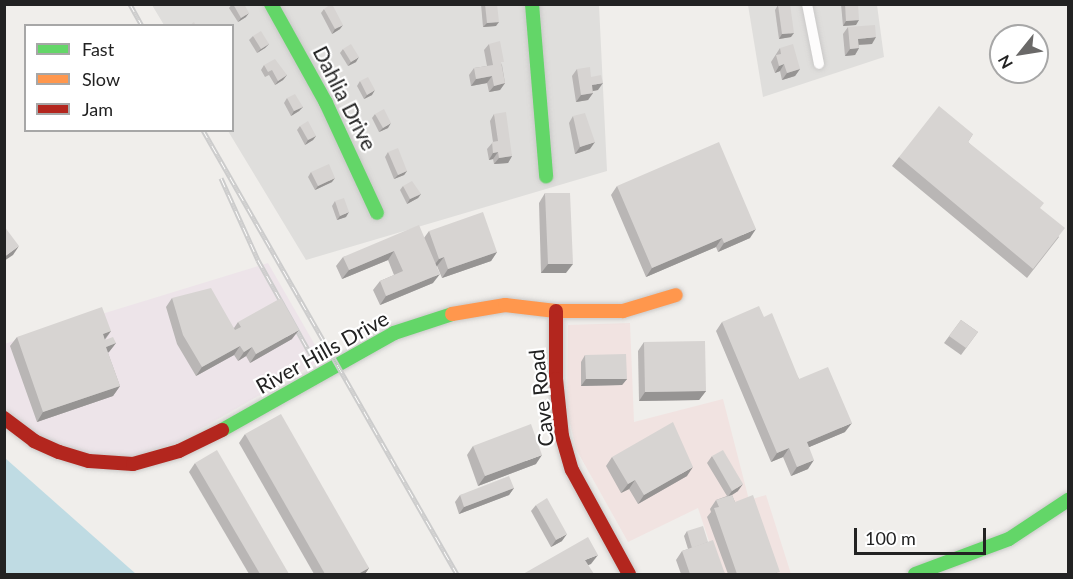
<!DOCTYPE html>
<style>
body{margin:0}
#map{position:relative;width:1073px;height:579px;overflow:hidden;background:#f0eeeb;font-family:Lato,sans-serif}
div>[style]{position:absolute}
.residential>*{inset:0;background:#dfdedc}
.commercial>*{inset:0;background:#f1e3e1}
.industrial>*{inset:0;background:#ede4e9}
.water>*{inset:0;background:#bfdbe3}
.roads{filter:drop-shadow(0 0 2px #c9c8c7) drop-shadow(0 0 2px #c9c8c7)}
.street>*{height:10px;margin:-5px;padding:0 5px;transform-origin:5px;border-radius:5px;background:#fdfcfc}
.fast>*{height:14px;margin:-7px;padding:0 7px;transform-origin:7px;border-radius:7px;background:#63d668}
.slow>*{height:14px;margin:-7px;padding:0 7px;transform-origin:7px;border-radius:7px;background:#ff974d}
.jam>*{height:14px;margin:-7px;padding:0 7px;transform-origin:7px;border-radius:7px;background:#b3261e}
.rail>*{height:5px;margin-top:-2.5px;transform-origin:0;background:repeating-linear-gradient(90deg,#fff 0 9px,#ccc 0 18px);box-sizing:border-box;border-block:2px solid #ccc}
.wall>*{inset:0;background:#b9b6b5}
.shaded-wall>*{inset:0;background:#969493}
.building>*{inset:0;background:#d7d4d2}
span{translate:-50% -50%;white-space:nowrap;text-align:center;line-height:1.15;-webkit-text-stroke:4.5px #fff;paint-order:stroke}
.street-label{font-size:21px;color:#222}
.frame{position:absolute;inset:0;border:6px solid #222;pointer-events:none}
.legend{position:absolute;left:24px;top:24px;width:210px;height:108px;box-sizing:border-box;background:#fff;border:2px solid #a7a7a7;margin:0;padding:8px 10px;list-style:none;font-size:18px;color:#222}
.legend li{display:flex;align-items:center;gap:12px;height:30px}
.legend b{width:30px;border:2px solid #a7a7a7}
.north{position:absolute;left:989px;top:24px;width:60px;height:60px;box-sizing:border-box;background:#fff;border:2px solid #a7a7a7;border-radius:50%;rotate:240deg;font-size:16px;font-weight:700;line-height:24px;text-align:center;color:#222}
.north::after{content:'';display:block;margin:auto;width:21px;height:27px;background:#6a6968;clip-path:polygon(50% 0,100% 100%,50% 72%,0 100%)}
.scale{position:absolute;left:854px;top:528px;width:132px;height:27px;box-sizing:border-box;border:3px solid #222;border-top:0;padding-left:8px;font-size:18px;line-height:21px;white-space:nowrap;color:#222;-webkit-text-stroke:4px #fff;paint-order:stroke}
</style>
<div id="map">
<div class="residential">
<i style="clip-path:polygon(152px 5px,599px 5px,607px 171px,306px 260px,228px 131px,232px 130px,232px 26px,164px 25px)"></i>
<i style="clip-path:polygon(748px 5px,877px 5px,884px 57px,763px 97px)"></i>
</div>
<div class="commercial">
<i style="clip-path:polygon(630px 323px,634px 422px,723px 399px,749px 500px,766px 495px,791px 574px,720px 574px,698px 508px,628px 542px,576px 449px,567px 410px,568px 325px)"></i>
</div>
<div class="industrial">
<i style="clip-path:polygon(268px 263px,323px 359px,178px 442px,131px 458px,92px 455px,34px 437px,5px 408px,4px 344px)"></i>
</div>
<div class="water">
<i style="clip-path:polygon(5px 458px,136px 574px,5px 574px)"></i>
</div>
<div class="roads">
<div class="street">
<i style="left:807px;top:4px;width:61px;rotate:78.7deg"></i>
</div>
<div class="fast">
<i style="left:271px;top:4px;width:113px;rotate:60.9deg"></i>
<i style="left:326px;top:103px;width:121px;rotate:65.1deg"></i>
<i style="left:532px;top:4px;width:173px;rotate:85.3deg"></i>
<i style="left:222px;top:430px;width:197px;rotate:-29.4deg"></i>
<i style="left:394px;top:333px;width:61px;rotate:-18.1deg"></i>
<i style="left:915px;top:574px;width:100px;rotate:-20.4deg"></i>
<i style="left:1009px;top:539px;width:71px;rotate:-33.5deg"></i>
</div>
<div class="slow">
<i style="left:452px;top:314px;width:54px;rotate:-9.6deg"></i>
<i style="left:505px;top:305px;width:51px;rotate:6.7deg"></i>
<i style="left:556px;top:311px;width:67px"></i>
<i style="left:623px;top:311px;width:55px;rotate:-16.8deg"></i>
</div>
<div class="jam">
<i style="left:556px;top:311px;width:68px;rotate:90deg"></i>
<i style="left:556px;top:379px;width:57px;rotate:84deg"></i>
<i style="left:562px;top:436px;width:35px;rotate:74deg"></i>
<i style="left:572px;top:470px;width:119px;rotate:61.3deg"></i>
<i style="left:4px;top:418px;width:38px;rotate:37deg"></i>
<i style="left:34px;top:441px;width:27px;rotate:24deg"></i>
<i style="left:59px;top:452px;width:31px;rotate:17deg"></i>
<i style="left:89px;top:461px;width:44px;rotate:3.9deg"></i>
<i style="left:133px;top:464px;width:48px;rotate:-15.8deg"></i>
<i style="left:179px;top:451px;width:48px;rotate:-26deg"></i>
</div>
</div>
<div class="rail">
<i style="left:130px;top:4px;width:25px;rotate:61deg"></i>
<i style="left:203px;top:130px;width:512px;rotate:60.23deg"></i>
<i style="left:221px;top:178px;width:90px;rotate:65.7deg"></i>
<i style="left:258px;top:260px;width:109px;rotate:60.8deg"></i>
</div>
<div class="wall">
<i style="clip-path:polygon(232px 4px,244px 4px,246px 17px,238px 22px,229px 8px)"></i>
<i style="clip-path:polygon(481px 4px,497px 4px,496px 26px,483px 27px)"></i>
<i style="clip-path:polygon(841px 4px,858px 4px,856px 25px,843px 26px)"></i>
<i style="clip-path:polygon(778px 5px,791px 37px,779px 39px,775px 10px)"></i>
<i style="clip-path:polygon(324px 9px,340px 29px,332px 34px,321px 13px)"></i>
<i style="clip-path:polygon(848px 27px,872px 44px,859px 45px,859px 48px,855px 55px,845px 56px,843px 34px)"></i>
<i style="clip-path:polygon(253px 36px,269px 44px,265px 48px,257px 53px,249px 40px)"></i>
<i style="clip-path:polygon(489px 44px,502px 65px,505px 83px,500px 90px,489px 92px,487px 83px,471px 86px,469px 75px,474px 68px,487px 66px,484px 50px)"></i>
<i style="clip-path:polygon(780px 48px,800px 69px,795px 76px,782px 80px,780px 71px,775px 73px,771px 62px)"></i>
<i style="clip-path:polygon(343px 49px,356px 62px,348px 66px,340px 53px)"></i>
<i style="clip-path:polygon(264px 65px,287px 75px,283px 80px,275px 85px,269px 75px,265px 77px,261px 70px)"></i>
<i style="clip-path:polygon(577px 69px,591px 77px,598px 90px,593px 91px,593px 93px,588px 100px,576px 102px,572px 76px)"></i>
<i style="clip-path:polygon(360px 81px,372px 95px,364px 99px,357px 86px)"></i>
<i style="clip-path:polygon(287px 98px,303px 107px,299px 111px,291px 116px,284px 103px)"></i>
<i style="clip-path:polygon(375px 114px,388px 128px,379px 132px,372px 118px)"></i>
<i style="clip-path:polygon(494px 114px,512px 156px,508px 163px,494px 164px,493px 159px,489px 160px,487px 149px,493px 142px,490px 121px)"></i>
<i style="clip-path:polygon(573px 116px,590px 149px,575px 154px,569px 123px)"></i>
<i style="clip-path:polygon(300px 126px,316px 136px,313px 140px,305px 145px,297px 130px)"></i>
<i style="clip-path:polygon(973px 134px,968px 142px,1059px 237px,1027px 278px,892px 166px,899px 157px)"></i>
<i style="clip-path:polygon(388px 152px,407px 171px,404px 175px,394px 179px,385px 157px)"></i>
<i style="clip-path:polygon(311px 172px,332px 182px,315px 190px,308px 177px)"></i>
<i style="clip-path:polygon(403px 186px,421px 194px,418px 198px,407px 204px,400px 190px)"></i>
<i style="clip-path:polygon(617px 186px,750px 238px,718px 252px,716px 247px,646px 277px,611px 195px)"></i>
<i style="clip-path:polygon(545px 193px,566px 273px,541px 273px,539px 203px)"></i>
<i style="clip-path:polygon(335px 201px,346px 217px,337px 220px,332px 206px)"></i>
<i style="clip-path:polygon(429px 231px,497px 252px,491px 261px,442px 278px,437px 266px,436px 267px,433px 283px,380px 305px,373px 290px,380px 281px,394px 275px,388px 260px,342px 279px,336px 266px,343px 257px,424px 238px)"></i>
<i style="clip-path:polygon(172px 298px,234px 328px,238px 322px,292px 339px,250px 363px,246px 356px,238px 361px,234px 355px,196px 376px,177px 344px,166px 307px)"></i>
<i style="clip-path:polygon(764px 317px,799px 379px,845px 432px,809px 447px,808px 469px,791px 476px,783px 457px,771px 462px,716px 331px,722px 322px)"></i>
<i style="clip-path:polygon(961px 320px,978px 332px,961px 355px,944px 343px)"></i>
<i style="clip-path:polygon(111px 331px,105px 340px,116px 343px,108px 353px,120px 386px,113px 396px,37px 422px,10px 346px,17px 337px)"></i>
<i style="clip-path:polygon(644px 342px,706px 391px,699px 400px,639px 401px,638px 351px)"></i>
<i style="clip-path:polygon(585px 355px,627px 379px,622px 385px,581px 386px,581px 362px)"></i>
<i style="clip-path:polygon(245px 434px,369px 568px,365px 574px,314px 574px,239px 443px)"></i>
<i style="clip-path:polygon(473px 446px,536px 464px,478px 486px,467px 455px)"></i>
<i style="clip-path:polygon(712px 456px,738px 491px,732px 495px,735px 502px,778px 574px,728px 574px,707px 517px,711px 512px,710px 509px,716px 500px,727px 496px,707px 463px)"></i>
<i style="clip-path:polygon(612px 457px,687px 476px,638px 504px,629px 489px,621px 493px,606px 466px)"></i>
<i style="clip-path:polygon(195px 463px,289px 574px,249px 574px,189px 472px)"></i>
<i style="clip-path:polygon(514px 488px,509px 495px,459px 514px,455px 502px,460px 495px)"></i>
<i style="clip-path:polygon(536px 505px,562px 541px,551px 547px,531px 511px)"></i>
<i style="clip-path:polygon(687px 531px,708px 542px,725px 574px,681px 574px,676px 560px,682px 551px,688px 549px,684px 536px)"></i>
</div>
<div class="shaded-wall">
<i style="clip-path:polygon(249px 13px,246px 17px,238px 22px,241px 18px)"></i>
<i style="clip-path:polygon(859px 20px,856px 25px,843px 26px,846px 21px)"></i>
<i style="clip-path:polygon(499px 22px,496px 26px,483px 27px,487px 23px)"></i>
<i style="clip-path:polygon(343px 25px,340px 29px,332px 34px,335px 29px)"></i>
<i style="clip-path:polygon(794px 33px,791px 37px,779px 39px,782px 34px)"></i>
<i style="clip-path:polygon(876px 37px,872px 44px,853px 45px,858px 39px)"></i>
<i style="clip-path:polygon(269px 44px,265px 48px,257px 53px,261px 49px)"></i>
<i style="clip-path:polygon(859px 48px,855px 55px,845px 56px,850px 49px)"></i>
<i style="clip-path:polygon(359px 57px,356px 62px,348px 66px,351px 62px)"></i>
<i style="clip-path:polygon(784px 64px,780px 71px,775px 73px,779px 66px)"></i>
<i style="clip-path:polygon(800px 69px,795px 76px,782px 80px,787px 73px)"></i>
<i style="clip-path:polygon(287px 75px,283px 80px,275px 85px,278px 81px)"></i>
<i style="clip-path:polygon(492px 76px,487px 83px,471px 86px,476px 79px)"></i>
<i style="clip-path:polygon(505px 83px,500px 90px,489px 92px,494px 86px)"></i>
<i style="clip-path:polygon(603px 83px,598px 90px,587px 92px,592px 85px)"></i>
<i style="clip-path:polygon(375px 90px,372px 95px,364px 99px,367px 95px)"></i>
<i style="clip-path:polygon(593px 93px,588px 100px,576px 102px,581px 95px)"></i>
<i style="clip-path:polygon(303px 107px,299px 111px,291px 116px,294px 111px)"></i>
<i style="clip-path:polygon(391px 123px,388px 128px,379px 132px,383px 128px)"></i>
<i style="clip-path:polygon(316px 136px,313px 140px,305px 145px,308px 140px)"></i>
<i style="clip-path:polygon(595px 142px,590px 149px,575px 154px,580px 147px)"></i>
<i style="clip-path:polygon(498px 152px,493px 159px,489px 160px,493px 153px)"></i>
<i style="clip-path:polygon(512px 156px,508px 163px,494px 164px,499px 158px)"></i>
<i style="clip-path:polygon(407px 171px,404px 175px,394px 179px,398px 175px)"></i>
<i style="clip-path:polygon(335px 178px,332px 182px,315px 190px,318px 186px)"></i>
<i style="clip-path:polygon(421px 194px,418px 198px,407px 204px,410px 199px)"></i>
<i style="clip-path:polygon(349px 212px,346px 217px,337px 220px,340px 216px)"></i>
<i style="clip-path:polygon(756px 229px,750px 238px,718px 252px,724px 243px)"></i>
<i style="clip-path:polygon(722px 238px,716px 247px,646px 277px,652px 268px)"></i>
<i style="clip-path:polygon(19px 246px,13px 255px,4px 261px,4px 257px)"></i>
<i style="clip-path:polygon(394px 251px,388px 260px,342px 279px,349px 270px)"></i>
<i style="clip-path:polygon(497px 252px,491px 261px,442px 278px,448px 269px)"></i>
<i style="clip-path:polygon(444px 257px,437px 266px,432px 268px,439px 259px)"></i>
<i style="clip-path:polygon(548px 264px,573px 264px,566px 273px,541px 273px)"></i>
<i style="clip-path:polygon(440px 274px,433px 283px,380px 305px,386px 296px)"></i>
<i style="clip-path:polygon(299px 330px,292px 339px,250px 363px,256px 354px)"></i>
<i style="clip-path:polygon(111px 331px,104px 340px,103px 334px)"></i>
<i style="clip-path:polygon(116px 343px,109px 352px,99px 356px,106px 347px)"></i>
<i style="clip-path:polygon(240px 346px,234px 355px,196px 376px,202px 367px)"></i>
<i style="clip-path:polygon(252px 347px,246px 356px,238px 361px,244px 352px)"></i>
<i style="clip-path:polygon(586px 379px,627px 379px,622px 385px,581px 386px)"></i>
<i style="clip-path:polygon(120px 386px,113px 396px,37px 422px,43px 412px)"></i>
<i style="clip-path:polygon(706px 391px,699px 400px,639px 401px,645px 392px)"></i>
<i style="clip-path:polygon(852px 423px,845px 432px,800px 451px,807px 442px)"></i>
<i style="clip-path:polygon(789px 448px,783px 457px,771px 462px,777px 453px)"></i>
<i style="clip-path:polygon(542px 455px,536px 464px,478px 486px,485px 476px)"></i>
<i style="clip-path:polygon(814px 460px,808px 469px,791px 476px,797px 467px)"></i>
<i style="clip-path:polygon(693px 467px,687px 476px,638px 504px,644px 495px)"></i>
<i style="clip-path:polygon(635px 480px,629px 489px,621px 493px,628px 484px)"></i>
<i style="clip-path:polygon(743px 484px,738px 491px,727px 498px,732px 491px)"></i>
<i style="clip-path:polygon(514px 488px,509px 495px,459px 514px,464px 507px)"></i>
<i style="clip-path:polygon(567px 534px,562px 541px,551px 547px,556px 540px)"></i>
<i style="clip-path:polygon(598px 555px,591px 564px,579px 569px,585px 560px)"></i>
<i style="clip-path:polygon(369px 568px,365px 574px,358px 574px)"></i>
</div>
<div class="building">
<i style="clip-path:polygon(233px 4px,244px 4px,249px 13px,241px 18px)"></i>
<i style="clip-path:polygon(331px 4px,332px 4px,343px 25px,335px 29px,324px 9px)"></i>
<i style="clip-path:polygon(485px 4px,497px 4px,499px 22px,487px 23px)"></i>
<i style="clip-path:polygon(784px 4px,790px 4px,794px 33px,782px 34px,778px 5px)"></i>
<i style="clip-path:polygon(845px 4px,858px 4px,859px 20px,846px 21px)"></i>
<i style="clip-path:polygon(194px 22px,196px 26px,189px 26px)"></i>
<i style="clip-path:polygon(875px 25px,876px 37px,858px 39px,859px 48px,850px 49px,848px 27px)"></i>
<i style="clip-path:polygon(261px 31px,269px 44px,261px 49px,253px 36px)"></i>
<i style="clip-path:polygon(500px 41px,504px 62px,501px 62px,505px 83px,494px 86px,492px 76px,476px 79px,474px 68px,493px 65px,489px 44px)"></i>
<i style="clip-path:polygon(351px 44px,359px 57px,351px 62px,343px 49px)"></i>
<i style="clip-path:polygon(793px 44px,800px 69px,787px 73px,784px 64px,779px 66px,776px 55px,781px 54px,780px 48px)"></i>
<i style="clip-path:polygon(275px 59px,287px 75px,278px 81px,272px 70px,268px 72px,264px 65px)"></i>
<i style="clip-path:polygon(590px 67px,591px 77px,601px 75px,603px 83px,592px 85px,593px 93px,581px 95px,577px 69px)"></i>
<i style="clip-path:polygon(368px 77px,375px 90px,367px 95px,360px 81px)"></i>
<i style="clip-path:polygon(295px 94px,303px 107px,294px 111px,287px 98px)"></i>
<i style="clip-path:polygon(939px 106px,973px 134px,968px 142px,1044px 203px,1040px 208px,1065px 228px,1033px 269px,899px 157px)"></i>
<i style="clip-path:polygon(384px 109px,391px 123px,383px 128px,375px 114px)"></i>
<i style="clip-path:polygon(506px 112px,512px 156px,499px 158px,498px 152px,493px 153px,492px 142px,498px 141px,494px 114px)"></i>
<i style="clip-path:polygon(585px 113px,595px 142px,580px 147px,573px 116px)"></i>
<i style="clip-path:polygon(308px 121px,316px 136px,308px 140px,300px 126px)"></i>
<i style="clip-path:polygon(719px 142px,756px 229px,724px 243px,722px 238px,652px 268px,617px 186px)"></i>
<i style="clip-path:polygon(398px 148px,407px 171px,398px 175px,388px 152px)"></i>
<i style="clip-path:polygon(329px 164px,335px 178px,318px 186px,311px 172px)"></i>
<i style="clip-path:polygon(412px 181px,421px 194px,410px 199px,403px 186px)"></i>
<i style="clip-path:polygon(545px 193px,570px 193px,573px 264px,548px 264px)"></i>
<i style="clip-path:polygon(344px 198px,349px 212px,340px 216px,335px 201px)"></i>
<i style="clip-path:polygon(483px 212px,497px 252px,448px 269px,444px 257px,439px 259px,429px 231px)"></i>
<i style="clip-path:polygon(419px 225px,440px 274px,386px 296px,380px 281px,403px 271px,394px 251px,349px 270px,343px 257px)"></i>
<i style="clip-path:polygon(4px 226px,19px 246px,4px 257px)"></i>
<i style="clip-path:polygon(211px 288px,235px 330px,241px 327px,238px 322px,281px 298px,299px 330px,256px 354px,252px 347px,244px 352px,240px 346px,202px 367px,183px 335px,172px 298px)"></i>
<i style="clip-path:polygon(759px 306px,764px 317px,772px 313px,799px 379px,828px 367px,852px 423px,807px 442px,814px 460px,797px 467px,789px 448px,777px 453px,722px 322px)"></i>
<i style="clip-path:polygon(102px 307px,111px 331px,103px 334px,105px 340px,113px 337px,116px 343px,106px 347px,120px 386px,43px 412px,17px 337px)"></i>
<i style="clip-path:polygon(961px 320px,978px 332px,966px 348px,949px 336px)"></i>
<i style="clip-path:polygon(705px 341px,706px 391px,645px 392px,644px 342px)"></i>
<i style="clip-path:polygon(626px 354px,627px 379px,586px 379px,585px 355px)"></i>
<i style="clip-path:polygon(281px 414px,369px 568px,358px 574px,325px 574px,245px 434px)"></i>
<i style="clip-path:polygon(673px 422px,693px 467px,644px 495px,635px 480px,628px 484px,612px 457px)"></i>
<i style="clip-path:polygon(531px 424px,542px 455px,485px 476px,473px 446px)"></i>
<i style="clip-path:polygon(217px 450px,289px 574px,260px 574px,195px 463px)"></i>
<i style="clip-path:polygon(723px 450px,743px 484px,732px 491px,712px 456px)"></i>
<i style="clip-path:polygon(509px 476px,514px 488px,464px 507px,460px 495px)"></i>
<i style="clip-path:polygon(732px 495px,735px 502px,753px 495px,780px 572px,772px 574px,737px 574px,714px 508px,719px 507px,716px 500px)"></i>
<i style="clip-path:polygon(547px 498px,567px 534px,556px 540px,536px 505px)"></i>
<i style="clip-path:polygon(703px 526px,708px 542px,692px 548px,687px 531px)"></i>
<i style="clip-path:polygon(588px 537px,598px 555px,585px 560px,594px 574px,523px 574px)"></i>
<i style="clip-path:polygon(713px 540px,725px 574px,690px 574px,682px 551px)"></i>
</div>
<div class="street-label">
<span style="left:345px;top:98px;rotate:63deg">Dahlia Drive</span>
<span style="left:322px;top:352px;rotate:-29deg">River Hills Drive</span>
<span style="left:541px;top:398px;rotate:-96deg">Cave Road</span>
</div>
<div class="frame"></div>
<ul class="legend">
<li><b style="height:8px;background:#63d668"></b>Fast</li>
<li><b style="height:8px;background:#ff974d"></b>Slow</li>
<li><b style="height:8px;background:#b3261e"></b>Jam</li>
</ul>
<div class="north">N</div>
<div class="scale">100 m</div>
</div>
